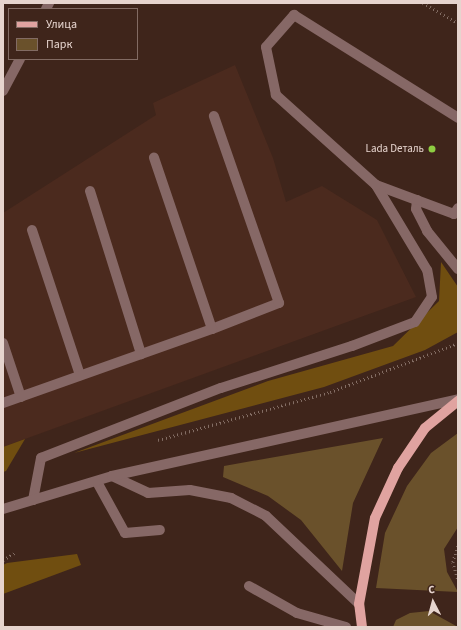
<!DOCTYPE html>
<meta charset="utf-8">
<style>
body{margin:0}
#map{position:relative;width:461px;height:630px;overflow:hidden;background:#3f251b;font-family:"Source Sans 3",sans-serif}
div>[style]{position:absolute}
.built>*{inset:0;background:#4b2a1e}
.green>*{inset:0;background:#6a512b}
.forest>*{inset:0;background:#704e10}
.path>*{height:2.5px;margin-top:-1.25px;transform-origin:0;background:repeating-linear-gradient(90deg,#836d64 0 1px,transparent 0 4px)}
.minor>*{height:10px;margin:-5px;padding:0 5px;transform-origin:5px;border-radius:5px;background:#866866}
.major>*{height:10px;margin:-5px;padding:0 5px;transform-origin:5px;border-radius:5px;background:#e0a3a0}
.dots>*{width:11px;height:11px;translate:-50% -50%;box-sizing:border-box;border:2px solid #3f251b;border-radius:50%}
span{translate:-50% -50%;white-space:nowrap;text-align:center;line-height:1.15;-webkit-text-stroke:3px #3f251b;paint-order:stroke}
.poi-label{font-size:11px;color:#e6d4ce}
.right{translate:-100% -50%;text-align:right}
.frame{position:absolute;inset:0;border:4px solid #e6d4ce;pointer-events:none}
.legend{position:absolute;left:8px;top:8px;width:130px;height:52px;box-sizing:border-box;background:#3f251b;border:1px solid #826b63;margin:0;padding:5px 7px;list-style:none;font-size:12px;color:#e6d4ce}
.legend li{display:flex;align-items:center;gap:8px;height:20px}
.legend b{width:20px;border:1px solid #826b63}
.north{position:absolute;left:413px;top:582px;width:40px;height:40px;-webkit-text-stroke:3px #3f251b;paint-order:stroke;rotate:354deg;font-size:11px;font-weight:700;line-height:16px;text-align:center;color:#e6d4ce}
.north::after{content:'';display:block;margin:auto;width:14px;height:18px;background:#e6d4ce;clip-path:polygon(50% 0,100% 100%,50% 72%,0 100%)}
</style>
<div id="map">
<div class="built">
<i style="clip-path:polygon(235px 65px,273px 158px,286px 202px,322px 186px,377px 220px,416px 297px,3px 447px,3px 213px,156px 115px,153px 103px)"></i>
</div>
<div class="green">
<i style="clip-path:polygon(458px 433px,458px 527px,444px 549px,447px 572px,458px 592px,376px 588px,385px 533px,407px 486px,431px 453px)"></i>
<i style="clip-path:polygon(383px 438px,353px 503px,342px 571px,301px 520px,268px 496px,223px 477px,224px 466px)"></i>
<i style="clip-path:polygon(429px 611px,458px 627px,393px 627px,396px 620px,410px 613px)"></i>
</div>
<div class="forest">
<i style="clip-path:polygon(441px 262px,458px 287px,458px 332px,425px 350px,324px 387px,74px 453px,268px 381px,393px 346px,439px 301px)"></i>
<i style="clip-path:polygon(25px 439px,6px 471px,3px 472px,3px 447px)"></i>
<i style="clip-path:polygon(77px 554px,81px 565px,3px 594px,3px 565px,7px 563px)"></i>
</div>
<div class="path">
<i style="left:423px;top:3px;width:40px;rotate:29.7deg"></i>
<i style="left:158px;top:440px;width:179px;rotate:-15.6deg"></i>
<i style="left:330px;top:392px;width:137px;rotate:-20.9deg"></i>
<i style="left:458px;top:546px;width:17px;rotate:107deg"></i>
<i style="left:453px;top:562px;width:19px;rotate:74deg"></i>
<i style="left:3px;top:560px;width:15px;rotate:-32deg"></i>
</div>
<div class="minor">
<i style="left:46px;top:9px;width:7px;rotate:-63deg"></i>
<i style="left:3px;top:91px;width:36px;rotate:-62deg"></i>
<i style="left:376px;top:185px;width:83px;rotate:20.4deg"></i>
<i style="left:454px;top:214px;width:7px;rotate:-56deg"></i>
<i style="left:90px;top:191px;width:171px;rotate:72.6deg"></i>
<i style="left:417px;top:200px;width:9px;rotate:96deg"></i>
<i style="left:416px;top:209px;width:25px;rotate:63deg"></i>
<i style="left:427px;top:231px;width:49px;rotate:50.8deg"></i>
<i style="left:32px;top:230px;width:153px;rotate:71.7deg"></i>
<i style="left:212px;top:329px;width:72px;rotate:-21.2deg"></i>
<i style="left:279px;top:303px;width:198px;rotate:-109.2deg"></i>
<i style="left:3px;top:343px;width:57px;rotate:71.6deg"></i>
<i style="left:3px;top:403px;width:222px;rotate:-19.5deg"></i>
<i style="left:212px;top:329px;width:181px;rotate:-108.7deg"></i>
<i style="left:112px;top:476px;width:40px;rotate:25deg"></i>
<i style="left:148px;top:493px;width:42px;rotate:-4.1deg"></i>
<i style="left:190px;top:490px;width:42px;rotate:11deg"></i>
<i style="left:231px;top:498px;width:39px;rotate:27deg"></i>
<i style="left:266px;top:516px;width:128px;rotate:43.4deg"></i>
<i style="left:97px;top:482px;width:58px;rotate:61.2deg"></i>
<i style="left:125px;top:533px;width:35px;rotate:-5deg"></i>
<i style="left:33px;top:500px;width:43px;rotate:-79.2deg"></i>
<i style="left:41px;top:458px;width:193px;rotate:-21.3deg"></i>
<i style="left:221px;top:388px;width:138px;rotate:-17.8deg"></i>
<i style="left:352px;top:346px;width:67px;rotate:-20.9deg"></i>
<i style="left:415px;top:322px;width:30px;rotate:-56deg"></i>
<i style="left:432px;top:297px;width:27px;rotate:-100deg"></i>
<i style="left:427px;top:270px;width:99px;rotate:-121deg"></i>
<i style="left:376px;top:185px;width:135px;rotate:-138deg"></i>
<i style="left:276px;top:95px;width:49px;rotate:-101.8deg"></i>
<i style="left:266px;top:47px;width:43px;rotate:-48.8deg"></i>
<i style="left:294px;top:15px;width:194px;rotate:32.1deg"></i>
<i style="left:3px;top:509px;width:114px;rotate:-16.8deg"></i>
<i style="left:112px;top:476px;width:354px;rotate:-12.5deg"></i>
<i style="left:249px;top:586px;width:55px;rotate:29.4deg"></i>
<i style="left:297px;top:613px;width:51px;rotate:15.9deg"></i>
</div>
<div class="major">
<i style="left:362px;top:627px;width:23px;rotate:-97deg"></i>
<i style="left:359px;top:604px;width:87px;rotate:-79.5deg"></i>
<i style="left:375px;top:518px;width:55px;rotate:-65.3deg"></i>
<i style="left:398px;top:468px;width:48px;rotate:-56deg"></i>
<i style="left:425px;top:428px;width:43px;rotate:-39.3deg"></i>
</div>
<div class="dots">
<i style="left:432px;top:149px;background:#8ecd42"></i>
</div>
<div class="poi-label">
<span class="right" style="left:424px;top:149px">Lada Dеталь</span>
</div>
<div class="frame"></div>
<ul class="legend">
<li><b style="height:5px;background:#e0a3a0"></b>Улица</li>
<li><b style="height:11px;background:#6a512b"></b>Парк</li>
</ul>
<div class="north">С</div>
</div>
